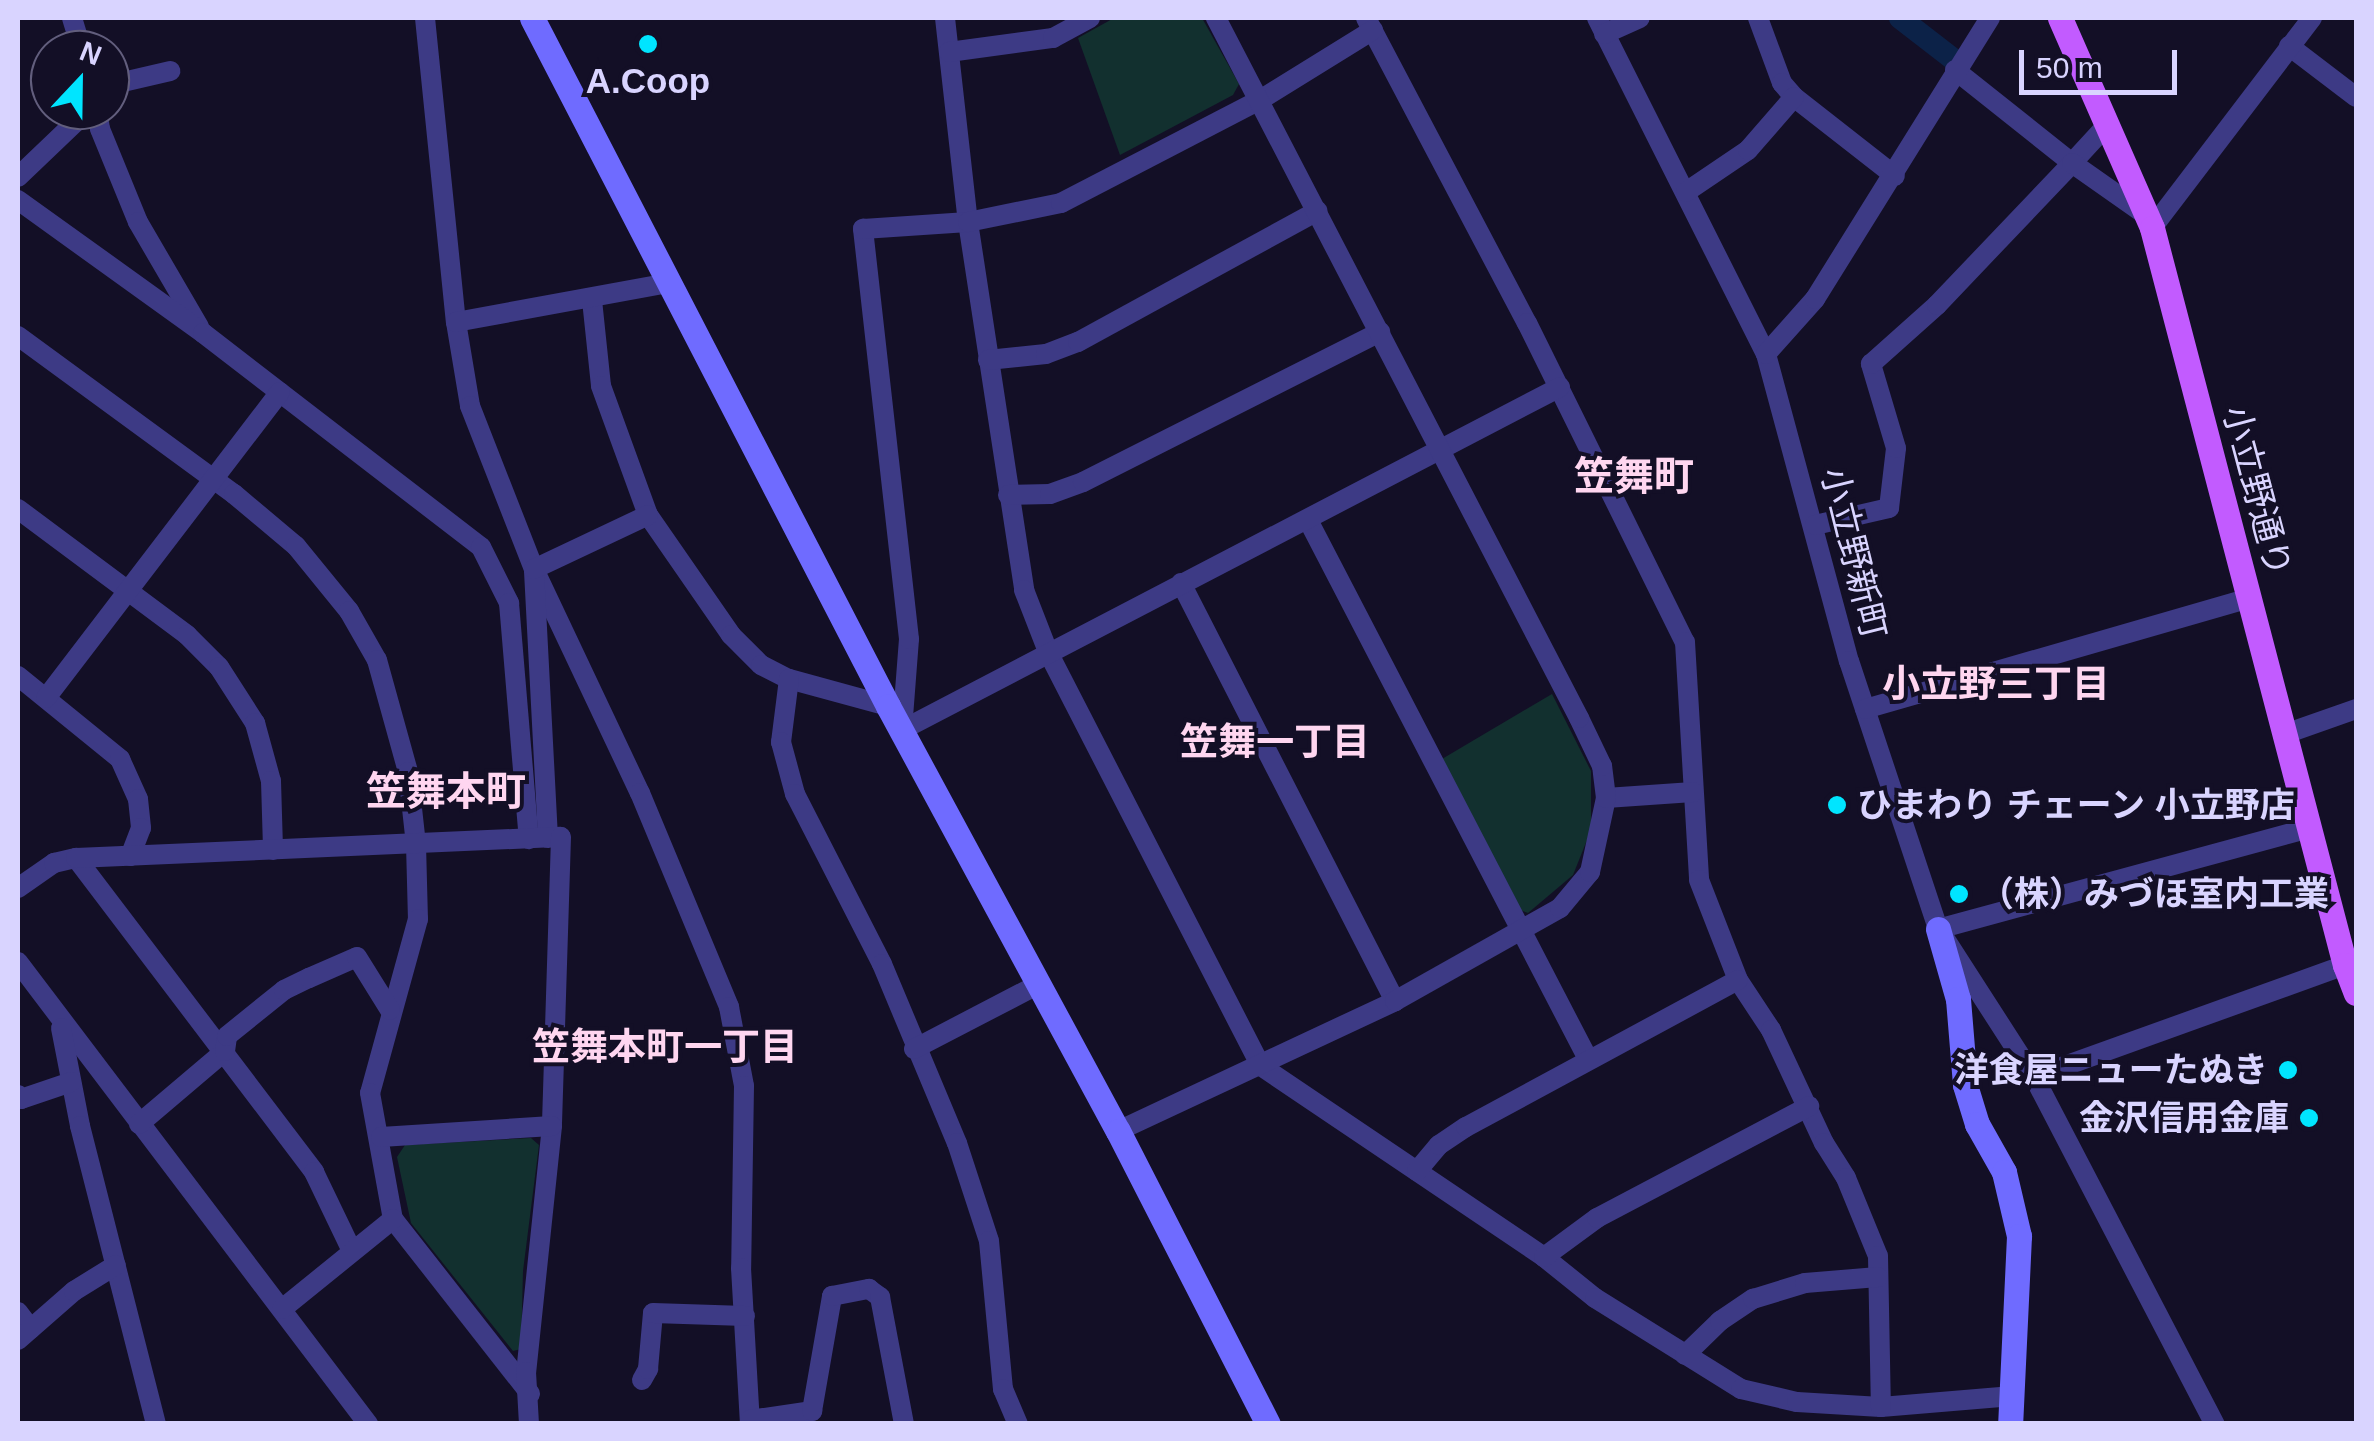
<!DOCTYPE html>
<meta charset="utf-8">
<style>
body{margin:0}
#map{position:relative;width:2374px;height:1441px;overflow:hidden;background:#130f26;font-family:Arial,"Noto Sans JP",sans-serif}
div>[style]{position:absolute}
.green>*{inset:0;background:#12302f}
.canal>*{height:22px;margin:-11px;padding:0 11px;transform-origin:11px;border-radius:11px;background:#0c2248}
.street>*{height:20px;margin:-10px;padding:0 10px;transform-origin:10px;border-radius:10px;background:#3d3a85}
.secondary>*{height:25px;margin:-12.5px;padding:0 12.5px;transform-origin:12.5px;border-radius:12.5px;background:#6f6bff}
.primary>*{height:25px;margin:-12.5px;padding:0 12.5px;transform-origin:12.5px;border-radius:12.5px;background:#c25bff}
.dots>*{width:28px;height:28px;translate:-50% -50%;box-sizing:border-box;border:5px solid #130f26;border-radius:50%}
span{translate:-50% -50%;white-space:nowrap;text-align:center;line-height:1.15;-webkit-text-stroke:8px #130f26;paint-order:stroke}
.poi-label{font-size:35px;color:#d9d4ff;font-weight:700}
.left{translate:0 -50%;text-align:left}
.right{translate:-100% -50%;text-align:right}
.street-label{font-size:35px;color:#d9d4ff}
.neighbourhood-label{font-size:38px;color:#ffd6f0;font-weight:700}
.quarter-label{font-size:40px;color:#ffd6f0;font-weight:700}
.frame{position:absolute;inset:0;border:20px solid #d9d4ff;pointer-events:none}
.north{position:absolute;left:30px;top:30px;width:100px;height:100px;box-sizing:border-box;background:#130f26;border:2px solid #625e7d;border-radius:50%;rotate:22deg;font-size:28px;font-weight:700;line-height:40px;text-align:center;color:#d9d4ff}
.north::after{content:'';display:block;margin:auto;width:35px;height:45px;background:#00e5ff;clip-path:polygon(50% 0,100% 100%,50% 72%,0 100%)}
.scale{position:absolute;left:2019px;top:50px;width:158px;height:45px;box-sizing:border-box;border:5px solid #d9d4ff;border-top:0;padding-left:12px;font-size:30px;line-height:35px;white-space:nowrap;color:#d9d4ff;-webkit-text-stroke:8px #130f26;paint-order:stroke}
</style>
<div id="map">
<div class="green">
<i style="clip-path:polygon(1114px 18px,1202px 18px,1239px 84px,1233px 95px,1120px 155px,1078px 38px)"></i>
<i style="clip-path:polygon(1552px 694px,1591px 771px,1591px 830px,1573px 875px,1528px 913px,1520px 910px,1442px 759px)"></i>
<i style="clip-path:polygon(531px 1138px,539px 1145px,523px 1271px,521px 1349px,513px 1351px,411px 1223px,397px 1157px,405px 1145px)"></i>
</div>
<div class="canal">
<i style="left:1900px;top:18px;width:67px;rotate:37.7deg"></i>
</div>
<div class="street">
<i style="left:72px;top:18px;width:34px;rotate:73deg"></i>
<i style="left:425px;top:18px;width:306px;rotate:84.2deg"></i>
<i style="left:456px;top:322px;width:85px;rotate:80.5deg"></i>
<i style="left:470px;top:406px;width:175px;rotate:68.6deg"></i>
<i style="left:534px;top:569px;width:248px;rotate:64.7deg"></i>
<i style="left:640px;top:793px;width:232px;rotate:67.4deg"></i>
<i style="left:729px;top:1007px;width:80px;rotate:79.2deg"></i>
<i style="left:744px;top:1086px;width:182px;rotate:90.9deg"></i>
<i style="left:741px;top:1268px;width:156px;rotate:86.7deg"></i>
<i style="left:945px;top:18px;width:205px;rotate:83.6deg"></i>
<i style="left:968px;top:222px;width:372px;rotate:81.3deg"></i>
<i style="left:1024px;top:590px;width:69px;rotate:68.7deg"></i>
<i style="left:1049px;top:654px;width:463px;rotate:62.8deg"></i>
<i style="left:1261px;top:1066px;width:341px;rotate:34deg"></i>
<i style="left:1544px;top:1257px;width:65px;rotate:38.8deg"></i>
<i style="left:1595px;top:1298px;width:172px;rotate:31.9deg"></i>
<i style="left:1741px;top:1389px;width:57px;rotate:13.1deg"></i>
<i style="left:1797px;top:1402px;width:84px;rotate:3.4deg"></i>
<i style="left:1881px;top:1407px;width:132px;rotate:-4.8deg"></i>
<i style="left:1366px;top:18px;width:345px;rotate:62.2deg"></i>
<i style="left:1527px;top:323px;width:356px;rotate:63.7deg"></i>
<i style="left:1685px;top:642px;width:238px;rotate:86.6deg"></i>
<i style="left:1699px;top:880px;width:107px;rotate:68.7deg"></i>
<i style="left:1738px;top:980px;width:60px;rotate:56.6deg"></i>
<i style="left:1771px;top:1030px;width:125px;rotate:64.9deg"></i>
<i style="left:1824px;top:1143px;width:41px;rotate:57.8deg"></i>
<i style="left:1846px;top:1178px;width:84px;rotate:67.7deg"></i>
<i style="left:1878px;top:1256px;width:151px;rotate:88.9deg"></i>
<i style="left:1597px;top:18px;width:376px;rotate:63.3deg"></i>
<i style="left:1766px;top:354px;width:318px;rotate:74.9deg"></i>
<i style="left:1849px;top:661px;width:282px;rotate:71.6deg"></i>
<i style="left:1938px;top:929px;width:385px;rotate:-15.2deg"></i>
<i style="left:1758px;top:18px;width:69px;rotate:69.7deg"></i>
<i style="left:1782px;top:83px;width:18px;rotate:49deg"></i>
<i style="left:1794px;top:97px;width:128px;rotate:38deg"></i>
<i style="left:1604px;top:34px;width:39px;rotate:-24deg"></i>
<i style="left:2289px;top:46px;width:84px;rotate:37.3deg"></i>
<i style="left:949px;top:52px;width:105px;rotate:-7.7deg"></i>
<i style="left:1053px;top:38px;width:42px;rotate:-28.4deg"></i>
<i style="left:1955px;top:70px;width:149px;rotate:38.5deg"></i>
<i style="left:2072px;top:163px;width:52px;rotate:-47.4deg"></i>
<i style="left:110px;top:85px;width:62px;rotate:-13.1deg"></i>
<i style="left:97px;top:110px;width:19px;rotate:81deg"></i>
<i style="left:100px;top:129px;width:100px;rotate:67.8deg"></i>
<i style="left:138px;top:222px;width:121px;rotate:59.8deg"></i>
<i style="left:18px;top:177px;width:97px;rotate:-43.7deg"></i>
<i style="left:1686px;top:192px;width:75px;rotate:-34.1deg"></i>
<i style="left:1748px;top:150px;width:70px;rotate:-49deg"></i>
<i style="left:18px;top:200px;width:228px;rotate:35.7deg"></i>
<i style="left:203px;top:333px;width:351px;rotate:37.6deg"></i>
<i style="left:481px;top:547px;width:63px;rotate:63.4deg"></i>
<i style="left:509px;top:603px;width:237px;rotate:85.2deg"></i>
<i style="left:2152px;top:228px;width:264px;rotate:-52.7deg"></i>
<i style="left:592px;top:300px;width:86px;rotate:84deg"></i>
<i style="left:601px;top:386px;width:137px;rotate:70deg"></i>
<i style="left:648px;top:515px;width:146px;rotate:55.3deg"></i>
<i style="left:731px;top:635px;width:42px;rotate:45deg"></i>
<i style="left:761px;top:665px;width:31px;rotate:27deg"></i>
<i style="left:789px;top:679px;width:103px;rotate:15.3deg"></i>
<i style="left:456px;top:322px;width:216px;rotate:-10.4deg"></i>
<i style="left:18px;top:336px;width:268px;rotate:36.2deg"></i>
<i style="left:234px;top:494px;width:81px;rotate:40deg"></i>
<i style="left:296px;top:546px;width:84px;rotate:50.8deg"></i>
<i style="left:349px;top:611px;width:56px;rotate:60.3deg"></i>
<i style="left:377px;top:660px;width:116px;rotate:74.5deg"></i>
<i style="left:408px;top:772px;width:72px;rotate:83.7deg"></i>
<i style="left:416px;top:844px;width:75px;rotate:88.5deg"></i>
<i style="left:418px;top:919px;width:180px;rotate:105.4deg"></i>
<i style="left:370px;top:1093px;width:128px;rotate:79.7deg"></i>
<i style="left:393px;top:1219px;width:222px;rotate:51.9deg"></i>
<i style="left:1766px;top:354px;width:74px;rotate:-48.3deg"></i>
<i style="left:1815px;top:299px;width:331px;rotate:-58.1deg"></i>
<i style="left:988px;top:360px;width:58px;rotate:-5.9deg"></i>
<i style="left:1046px;top:354px;width:34px;rotate:-21deg"></i>
<i style="left:1078px;top:342px;width:273px;rotate:-28.7deg"></i>
<i style="left:1008px;top:495px;width:42px;rotate:-1.4deg"></i>
<i style="left:1050px;top:494px;width:35px;rotate:-20deg"></i>
<i style="left:1083px;top:482px;width:333px;rotate:-26.8deg"></i>
<i style="left:18px;top:509px;width:211px;rotate:36.7deg"></i>
<i style="left:187px;top:635px;width:45px;rotate:45deg"></i>
<i style="left:219px;top:667px;width:67px;rotate:57.3deg"></i>
<i style="left:255px;top:723px;width:60px;rotate:74.6deg"></i>
<i style="left:271px;top:781px;width:69px;rotate:88.3deg"></i>
<i style="left:1308px;top:520px;width:607px;rotate:62.55deg"></i>
<i style="left:1815px;top:525px;width:76px;rotate:-12.9deg"></i>
<i style="left:1889px;top:508px;width:60px;rotate:-83.3deg"></i>
<i style="left:1896px;top:448px;width:88px;rotate:-106.6deg"></i>
<i style="left:1871px;top:364px;width:89px;rotate:-41.8deg"></i>
<i style="left:1937px;top:305px;width:196px;rotate:-46.4deg"></i>
<i style="left:2072px;top:163px;width:90px;rotate:35.1deg"></i>
<i style="left:1181px;top:583px;width:470px;rotate:62.9deg"></i>
<i style="left:18px;top:676px;width:132px;rotate:39.1deg"></i>
<i style="left:120px;top:759px;width:44px;rotate:65.8deg"></i>
<i style="left:138px;top:799px;width:29px;rotate:84deg"></i>
<i style="left:141px;top:828px;width:30px;rotate:111deg"></i>
<i style="left:789px;top:679px;width:64px;rotate:97.2deg"></i>
<i style="left:781px;top:742px;width:54px;rotate:74.9deg"></i>
<i style="left:795px;top:794px;width:191px;rotate:62.9deg"></i>
<i style="left:882px;top:964px;width:194px;rotate:67.3deg"></i>
<i style="left:957px;top:1143px;width:103px;rotate:71.9deg"></i>
<i style="left:989px;top:1241px;width:149px;rotate:84.6deg"></i>
<i style="left:1003px;top:1389px;width:38px;rotate:67deg"></i>
<i style="left:46px;top:698px;width:385px;rotate:-52.6deg"></i>
<i style="left:1865px;top:709px;width:400px;rotate:-16.1deg"></i>
<i style="left:902px;top:730px;width:91px;rotate:-85.6deg"></i>
<i style="left:909px;top:639px;width:413px;rotate:-96.4deg"></i>
<i style="left:863px;top:229px;width:105px;rotate:-3.8deg"></i>
<i style="left:968px;top:222px;width:95px;rotate:-11.5deg"></i>
<i style="left:1061px;top:203px;width:224px;rotate:-27.4deg"></i>
<i style="left:1260px;top:100px;width:133px;rotate:-31.8deg"></i>
<i style="left:902px;top:730px;width:742px;rotate:-27.53deg"></i>
<i style="left:2285px;top:734px;width:75px;rotate:-19.4deg"></i>
<i style="left:1606px;top:798px;width:87px;rotate:-3.9deg"></i>
<i style="left:548px;top:838px;width:269px;rotate:-93deg"></i>
<i style="left:534px;top:569px;width:126px;rotate:-25.3deg"></i>
<i style="left:76px;top:858px;width:394px;rotate:52.8deg"></i>
<i style="left:314px;top:1172px;width:88px;rotate:64.3deg"></i>
<i style="left:18px;top:888px;width:44px;rotate:-34.8deg"></i>
<i style="left:54px;top:863px;width:23px;rotate:-13deg"></i>
<i style="left:76px;top:858px;width:485px;rotate:-2.5deg"></i>
<i style="left:561px;top:837px;width:289px;rotate:91.8deg"></i>
<i style="left:552px;top:1126px;width:247px;rotate:96deg"></i>
<i style="left:526px;top:1372px;width:52px;rotate:86.7deg"></i>
<i style="left:1945px;top:939px;width:164px;rotate:57.2deg"></i>
<i style="left:2034px;top:1077px;width:391px;rotate:62.5deg"></i>
<i style="left:18px;top:962px;width:580px;rotate:52.85deg"></i>
<i style="left:61px;top:1028px;width:100px;rotate:79deg"></i>
<i style="left:80px;top:1126px;width:308px;rotate:75.7deg"></i>
<i style="left:914px;top:1049px;width:141px;rotate:-27.5deg"></i>
<i style="left:2034px;top:1077px;width:342px;rotate:-19.8deg"></i>
<i style="left:18px;top:1095px;width:5px;rotate:53deg"></i>
<i style="left:21px;top:1099px;width:53px;rotate:-18.8deg"></i>
<i style="left:139px;top:1124px;width:113px;rotate:-40.3deg"></i>
<i style="left:225px;top:1051px;width:15px;rotate:-82deg"></i>
<i style="left:227px;top:1036px;width:73px;rotate:-38.9deg"></i>
<i style="left:284px;top:990px;width:28px;rotate:-26deg"></i>
<i style="left:309px;top:978px;width:52px;rotate:-23.6deg"></i>
<i style="left:357px;top:957px;width:62px;rotate:58.1deg"></i>
<i style="left:1118px;top:1131px;width:306px;rotate:-25.1deg"></i>
<i style="left:1395px;top:1001px;width:189px;rotate:-29.4deg"></i>
<i style="left:1560px;top:908px;width:47px;rotate:-50.2deg"></i>
<i style="left:1590px;top:872px;width:76px;rotate:-77.8deg"></i>
<i style="left:1606px;top:798px;width:32px;rotate:-97deg"></i>
<i style="left:1602px;top:766px;width:53px;rotate:-115.6deg"></i>
<i style="left:1579px;top:718px;width:789px;rotate:-117.41deg"></i>
<i style="left:381px;top:1137px;width:171px;rotate:-3.7deg"></i>
<i style="left:1417px;top:1171px;width:34px;rotate:-50deg"></i>
<i style="left:1439px;top:1145px;width:32px;rotate:-34deg"></i>
<i style="left:1466px;top:1127px;width:309px;rotate:-28.4deg"></i>
<i style="left:1544px;top:1257px;width:66px;rotate:-36.3deg"></i>
<i style="left:1597px;top:1218px;width:240px;rotate:-27.8deg"></i>
<i style="left:282px;top:1309px;width:143px;rotate:-39deg"></i>
<i style="left:18px;top:1312px;width:21px;rotate:53deg"></i>
<i style="left:18px;top:1340px;width:74px;rotate:-41.2deg"></i>
<i style="left:74px;top:1291px;width:49px;rotate:-31.8deg"></i>
<i style="left:1685px;top:1355px;width:49px;rotate:-44.2deg"></i>
<i style="left:1720px;top:1321px;width:40px;rotate:-34deg"></i>
<i style="left:1753px;top:1299px;width:54px;rotate:-17.1deg"></i>
<i style="left:1805px;top:1283px;width:73px;rotate:-4.7deg"></i>
<i style="left:642px;top:1380px;width:13px;rotate:-61deg"></i>
<i style="left:648px;top:1369px;width:56px;rotate:-84.9deg"></i>
<i style="left:653px;top:1313px;width:92px;rotate:1.9deg"></i>
<i style="left:750px;top:1420px;width:63px;rotate:-8.3deg"></i>
<i style="left:812px;top:1411px;width:117px;rotate:-80.1deg"></i>
<i style="left:832px;top:1296px;width:38px;rotate:-11deg"></i>
<i style="left:869px;top:1289px;width:14px;rotate:36deg"></i>
<i style="left:880px;top:1297px;width:129px;rotate:79.3deg"></i>
</div>
<div class="secondary">
<i style="left:532px;top:18px;width:775px;rotate:62.64deg"></i>
<i style="left:888px;top:706px;width:483px;rotate:61.6deg"></i>
<i style="left:1118px;top:1131px;width:329px;rotate:62.9deg"></i>
<i style="left:1938px;top:929px;width:73px;rotate:74.1deg"></i>
<i style="left:1958px;top:999px;width:86px;rotate:85.3deg"></i>
<i style="left:1965px;top:1085px;width:41px;rotate:72.9deg"></i>
<i style="left:1977px;top:1124px;width:55px;rotate:60.6deg"></i>
<i style="left:2004px;top:1172px;width:66px;rotate:76.8deg"></i>
<i style="left:2019px;top:1236px;width:188px;rotate:92.7deg"></i>
</div>
<div class="primary">
<i style="left:2060px;top:18px;width:229px;rotate:66.3deg"></i>
<i style="left:2152px;top:228px;width:762px;rotate:75.33deg"></i>
<i style="left:2345px;top:965px;width:30px;rotate:69deg"></i>
</div>
<div class="dots">
<i style="left:648px;top:44px;background:#00e5ff"></i>
<i style="left:1837px;top:805px;background:#00e5ff"></i>
<i style="left:1959px;top:894px;background:#00e5ff"></i>
<i style="left:2288px;top:1070px;background:#00e5ff"></i>
<i style="left:2309px;top:1118px;background:#00e5ff"></i>
</div>
<div class="poi-label">
<span style="left:648px;top:81px">A.Coop</span>
<span class="left" style="left:1857px;top:805px">ひまわり チェーン 小立野店</span>
<span class="left" style="left:1979px;top:894px">（株）みづほ室内工業</span>
<span class="right" style="left:2268px;top:1070px">洋食屋ニューたぬき</span>
<span class="right" style="left:2289px;top:1118px">金沢信用金庫</span>
</div>
<div class="street-label">
<span style="left:2257px;top:491px;rotate:75deg">小立野通り</span>
<span style="left:1854px;top:553px;rotate:76deg">小立野新町</span>
</div>
<div class="neighbourhood-label">
<span style="left:1996px;top:685px">小立野三丁目</span>
<span style="left:1275px;top:743px">笠舞一丁目</span>
<span style="left:665px;top:1048px">笠舞本町一丁目</span>
</div>
<div class="quarter-label">
<span style="left:1634px;top:476px">笠舞町</span>
<span style="left:446px;top:791px">笠舞本町</span>
</div>
<div class="frame"></div>
<div class="north">N</div>
<div class="scale">50 m</div>
</div>
